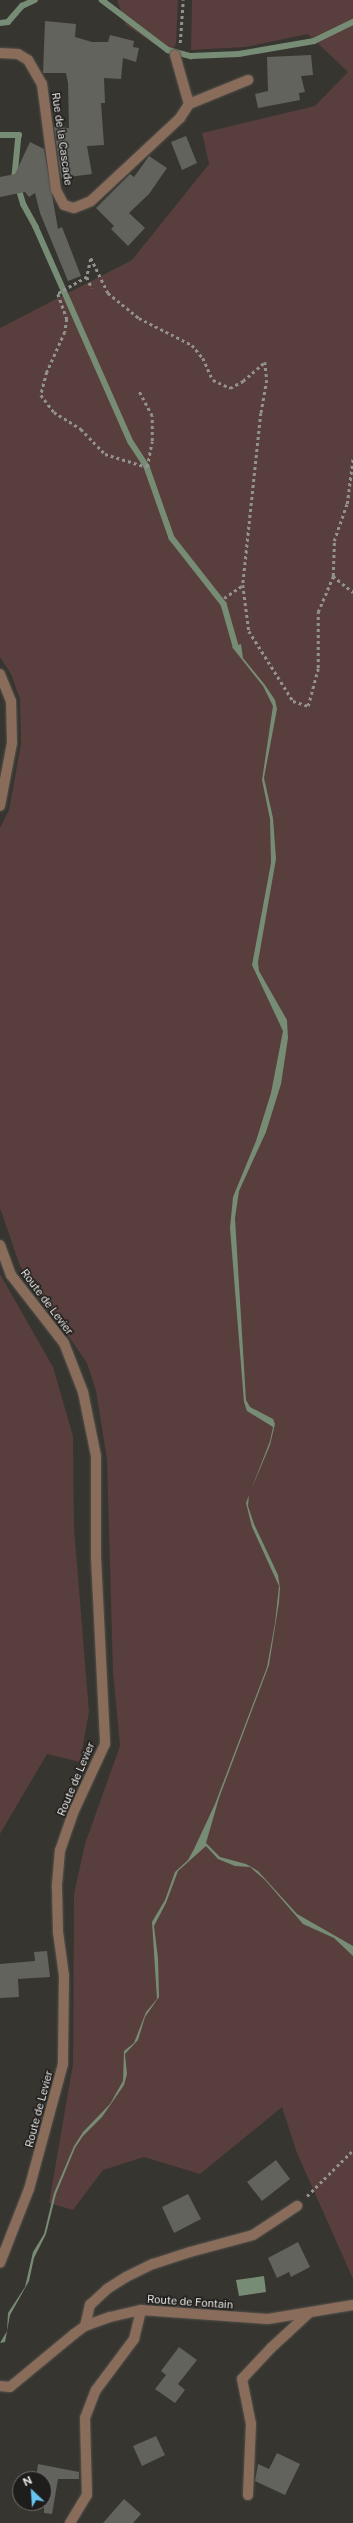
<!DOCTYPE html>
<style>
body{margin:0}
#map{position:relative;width:353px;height:2523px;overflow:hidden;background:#373530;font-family:"Public Sans",sans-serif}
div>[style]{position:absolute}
.green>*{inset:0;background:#583e3c}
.water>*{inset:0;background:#778c75}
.stream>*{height:5.5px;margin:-2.75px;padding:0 2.75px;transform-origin:2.75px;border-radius:2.75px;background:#778c75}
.building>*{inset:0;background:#62635d}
.path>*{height:2.5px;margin-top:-1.25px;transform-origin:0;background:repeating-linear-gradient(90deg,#94928e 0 3px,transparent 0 6px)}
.roads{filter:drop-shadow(0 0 1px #54524d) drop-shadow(0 0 1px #54524d)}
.minor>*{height:10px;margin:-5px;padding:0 5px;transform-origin:5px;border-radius:5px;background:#896c5a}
span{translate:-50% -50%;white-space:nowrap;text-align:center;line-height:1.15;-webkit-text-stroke:3px #1e1d1b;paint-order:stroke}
.street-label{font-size:11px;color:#eae8e5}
.north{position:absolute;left:12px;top:2471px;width:40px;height:40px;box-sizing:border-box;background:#1e1d1b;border:1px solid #706e6c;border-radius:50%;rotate:335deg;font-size:11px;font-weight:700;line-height:16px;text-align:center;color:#eae8e5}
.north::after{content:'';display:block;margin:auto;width:14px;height:18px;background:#67c4f0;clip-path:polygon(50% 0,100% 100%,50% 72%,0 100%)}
</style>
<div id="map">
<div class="green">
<i style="clip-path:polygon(117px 0,178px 0,176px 43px,171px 55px,126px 25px)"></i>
<i style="clip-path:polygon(192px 0,353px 0,353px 2279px,297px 2153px,282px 2107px,200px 2174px,144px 2157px,103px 2170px,73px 2210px,49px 2203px,73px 2064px,74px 1894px,85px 1844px,120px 1746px,113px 1672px,107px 1459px,96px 1391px,87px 1363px,20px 1266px,0 1208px,0 828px,9px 810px,21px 744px,20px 699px,11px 674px,0 657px,0 328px,132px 260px,209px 164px,202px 133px,315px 106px,348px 72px,308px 34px,246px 47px,191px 50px)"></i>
<i style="clip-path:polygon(0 1274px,53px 1367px,73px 1436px,74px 1527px,89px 1712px,80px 1762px,47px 1754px,0 1834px)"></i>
</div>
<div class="water">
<i style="clip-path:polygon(241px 644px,243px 658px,265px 685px,275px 700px,277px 709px,264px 778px,273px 818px,276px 859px,258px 962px,259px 971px,287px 1020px,288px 1038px,281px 1084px,266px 1132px,239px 1191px,235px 1218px,246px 1400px,250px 1407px,273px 1419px,275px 1424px,270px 1445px,249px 1495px,248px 1506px,254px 1524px,278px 1575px,280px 1588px,279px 1602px,269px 1665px,219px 1798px,206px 1843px,220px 1857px,246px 1864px,258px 1871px,297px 1914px,353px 1946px,353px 1956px,334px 1938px,303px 1924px,265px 1880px,250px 1867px,235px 1866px,218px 1859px,206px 1846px,178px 1871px,166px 1903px,154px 1926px,158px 1958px,159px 1997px,145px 2017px,138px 2040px,125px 2054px,127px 2074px,124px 2085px,102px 2117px,83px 2136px,75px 2148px,56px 2194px,46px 2234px,34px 2258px,29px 2281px,10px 2315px,5px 2342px,0 2343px,7px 2331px,8px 2313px,25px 2287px,33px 2252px,44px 2234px,54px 2193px,74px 2146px,83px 2132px,110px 2104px,123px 2081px,124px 2051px,134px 2043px,146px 2012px,157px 1999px,152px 1922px,165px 1900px,175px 1872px,188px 1860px,194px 1849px,215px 1804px,267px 1667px,275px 1623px,279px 1586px,252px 1527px,246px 1503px,270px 1441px,273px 1427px,247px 1411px,244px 1402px,230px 1228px,233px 1197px,256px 1141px,271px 1093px,283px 1031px,252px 965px,271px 863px,270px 819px,262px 780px,273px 706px,263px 686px,232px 647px)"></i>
<i style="clip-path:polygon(264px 2276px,266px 2292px,239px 2296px,236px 2280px)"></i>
</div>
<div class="stream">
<i style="left:102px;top:0;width:83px;rotate:37.1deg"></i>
<i style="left:168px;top:50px;width:24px;rotate:15deg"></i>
<i style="left:191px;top:56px;width:48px;rotate:-2.4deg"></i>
<i style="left:239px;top:54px;width:76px;rotate:-9.8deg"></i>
<i style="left:314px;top:41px;width:43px;rotate:-26deg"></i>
<i style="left:0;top:23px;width:8px;rotate:-7deg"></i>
<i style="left:8px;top:22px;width:21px;rotate:-49deg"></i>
<i style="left:22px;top:6px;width:14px;rotate:-25deg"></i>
<i style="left:0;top:135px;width:19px"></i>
<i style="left:19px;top:135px;width:41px;rotate:95.6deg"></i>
<i style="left:15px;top:176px;width:30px;rotate:73deg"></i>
<i style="left:24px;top:205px;width:25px;rotate:61deg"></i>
<i style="left:36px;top:227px;width:235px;rotate:66.2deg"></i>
<i style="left:131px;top:442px;width:30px;rotate:57deg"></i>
<i style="left:147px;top:467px;width:75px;rotate:70.6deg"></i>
<i style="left:172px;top:538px;width:84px;rotate:51.8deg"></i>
<i style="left:224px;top:604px;width:44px;rotate:74.1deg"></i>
</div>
<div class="building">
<i style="clip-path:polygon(45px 21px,76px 24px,75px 37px,92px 42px,108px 42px,110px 35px,134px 41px,133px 47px,139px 48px,136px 62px,123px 58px,121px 79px,104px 78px,105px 103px,101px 103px,104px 145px,87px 146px,92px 174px,61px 178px,54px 127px,69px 128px,68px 83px,66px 73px,43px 73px)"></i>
<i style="clip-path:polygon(311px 55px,313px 75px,301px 76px,305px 92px,299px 93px,300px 100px,258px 108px,255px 94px,268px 91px,267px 57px)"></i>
<i style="clip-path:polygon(186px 136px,197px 163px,182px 170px,171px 142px)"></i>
<i style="clip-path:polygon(30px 142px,44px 149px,58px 229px,62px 227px,81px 276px,68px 281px,40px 213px,35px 193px,29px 197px,25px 192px,0 197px,0 177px,15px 174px)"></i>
<i style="clip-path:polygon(149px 156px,167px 168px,149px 194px,129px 213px,145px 228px,128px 246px,111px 229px,114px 226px,96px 208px,130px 174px,134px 177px)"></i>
<i style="clip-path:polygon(47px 1951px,50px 1977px,18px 1979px,19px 1997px,0 1998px,0 1964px,35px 1961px,34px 1952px)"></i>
<i style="clip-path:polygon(276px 2160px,290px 2179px,262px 2201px,247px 2182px)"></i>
<i style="clip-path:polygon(188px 2194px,201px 2219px,174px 2233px,162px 2207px)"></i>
<i style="clip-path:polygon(298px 2242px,310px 2267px,291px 2277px,289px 2272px,277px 2278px,268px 2258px)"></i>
<i style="clip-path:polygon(179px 2347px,197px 2360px,178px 2384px,185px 2390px,175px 2403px,155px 2389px,166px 2375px,161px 2371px)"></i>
<i style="clip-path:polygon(156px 2436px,165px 2455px,142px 2466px,133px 2446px)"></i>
<i style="clip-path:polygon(277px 2453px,300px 2464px,285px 2495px,255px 2481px,258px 2464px,269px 2469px)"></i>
<i style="clip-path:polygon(38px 2464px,79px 2472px,79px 2479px,58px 2479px,52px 2514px,44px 2513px,44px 2479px,36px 2479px)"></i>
<i style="clip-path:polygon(124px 2499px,141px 2514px,133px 2523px,103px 2523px)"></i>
</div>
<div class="path">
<i style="left:180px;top:43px;width:43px;rotate:-86deg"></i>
<i style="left:91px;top:258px;width:39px;rotate:64deg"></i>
<i style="left:108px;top:293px;width:40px;rotate:39deg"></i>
<i style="left:139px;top:318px;width:59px;rotate:27deg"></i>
<i style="left:192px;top:345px;width:17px;rotate:50deg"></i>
<i style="left:203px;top:358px;width:24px;rotate:66deg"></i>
<i style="left:213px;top:380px;width:19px;rotate:25deg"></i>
<i style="left:230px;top:388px;width:15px;rotate:-28deg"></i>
<i style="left:243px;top:381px;width:29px;rotate:-41deg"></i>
<i style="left:265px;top:362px;width:18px;rotate:84deg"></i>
<i style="left:267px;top:380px;width:34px;rotate:100deg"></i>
<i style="left:261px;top:413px;width:173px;rotate:96deg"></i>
<i style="left:243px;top:585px;width:46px;rotate:82.6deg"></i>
<i style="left:249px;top:631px;width:83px;rotate:57.8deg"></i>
<i style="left:293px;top:701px;width:16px;rotate:18deg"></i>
<i style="left:308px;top:706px;width:39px;rotate:-75deg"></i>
<i style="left:318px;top:668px;width:56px;rotate:-90deg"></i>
<i style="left:318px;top:612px;width:39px;rotate:-67deg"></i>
<i style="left:333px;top:576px;width:35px;rotate:-88deg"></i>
<i style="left:334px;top:541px;width:39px;rotate:-71deg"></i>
<i style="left:347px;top:504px;width:47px;rotate:-82.7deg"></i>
<i style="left:91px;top:259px;width:18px;rotate:103deg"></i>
<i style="left:87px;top:277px;width:34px;rotate:150deg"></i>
<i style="left:58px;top:294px;width:27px;rotate:70deg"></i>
<i style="left:67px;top:319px;width:13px;rotate:99deg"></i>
<i style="left:65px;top:332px;width:44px;rotate:114.2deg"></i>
<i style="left:47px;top:372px;width:24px;rotate:105deg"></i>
<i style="left:41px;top:395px;width:21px;rotate:53deg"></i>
<i style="left:54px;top:412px;width:32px;rotate:32deg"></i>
<i style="left:81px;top:429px;width:35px;rotate:46deg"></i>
<i style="left:105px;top:454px;width:44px;rotate:17.2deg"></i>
<i style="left:147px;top:467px;width:26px;rotate:-79deg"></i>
<i style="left:152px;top:441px;width:25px;rotate:-90deg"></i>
<i style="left:152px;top:416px;width:30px;rotate:-118deg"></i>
<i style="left:87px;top:277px;width:12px;rotate:66deg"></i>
<i style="left:333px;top:576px;width:26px;rotate:39deg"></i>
<i style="left:224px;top:598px;width:23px;rotate:-34deg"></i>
<i style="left:307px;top:2196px;width:65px;rotate:-45deg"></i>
</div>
<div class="roads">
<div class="minor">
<i style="left:0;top:53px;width:18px;rotate:3deg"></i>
<i style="left:18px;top:54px;width:12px;rotate:31deg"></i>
<i style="left:28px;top:60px;width:28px;rotate:60deg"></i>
<i style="left:42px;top:84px;width:107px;rotate:82.5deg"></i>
<i style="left:56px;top:190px;width:17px;rotate:62deg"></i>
<i style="left:64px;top:205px;width:10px;rotate:17deg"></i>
<i style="left:74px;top:208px;width:18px;rotate:-22deg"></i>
<i style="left:91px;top:201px;width:122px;rotate:-43deg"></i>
<i style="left:180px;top:118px;width:17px;rotate:-57deg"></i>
<i style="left:189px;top:104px;width:64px;rotate:-22.1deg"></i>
<i style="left:175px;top:55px;width:51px;rotate:74.1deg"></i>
<i style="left:0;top:674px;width:29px;rotate:68deg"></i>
<i style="left:11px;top:701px;width:42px;rotate:88.6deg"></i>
<i style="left:12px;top:743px;width:64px;rotate:100.8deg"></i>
<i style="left:0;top:1245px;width:32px;rotate:70deg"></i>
<i style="left:11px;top:1275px;width:86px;rotate:52.1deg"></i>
<i style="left:64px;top:1343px;width:53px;rotate:68.8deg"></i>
<i style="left:83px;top:1392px;width:65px;rotate:78.5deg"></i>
<i style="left:96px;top:1456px;width:101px;rotate:90deg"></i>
<i style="left:96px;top:1557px;width:187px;rotate:87.2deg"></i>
<i style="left:105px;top:1744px;width:76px;rotate:114.9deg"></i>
<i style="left:73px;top:1813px;width:39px;rotate:109deg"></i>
<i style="left:60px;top:1850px;width:37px;rotate:95deg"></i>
<i style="left:57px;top:1887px;width:45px;rotate:88.7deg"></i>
<i style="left:58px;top:1932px;width:44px;rotate:82.2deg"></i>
<i style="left:64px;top:1976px;width:88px;rotate:90.7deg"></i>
<i style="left:63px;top:2064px;width:130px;rotate:105.2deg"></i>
<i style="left:29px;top:2189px;width:79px;rotate:111.4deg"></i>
<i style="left:85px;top:2326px;width:22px;rotate:-77deg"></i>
<i style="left:90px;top:2305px;width:23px;rotate:-43deg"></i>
<i style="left:107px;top:2289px;width:22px;rotate:-32deg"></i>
<i style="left:126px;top:2277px;width:30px;rotate:-26deg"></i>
<i style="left:153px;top:2264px;width:39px;rotate:-18deg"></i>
<i style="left:190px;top:2252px;width:65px;rotate:-15.1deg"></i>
<i style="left:253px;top:2235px;width:53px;rotate:-33.4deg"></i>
<i style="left:0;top:2386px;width:10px;rotate:6deg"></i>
<i style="left:10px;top:2387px;width:83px;rotate:-39.6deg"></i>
<i style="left:74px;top:2334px;width:14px;rotate:-36deg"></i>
<i style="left:85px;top:2326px;width:27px;rotate:-20deg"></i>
<i style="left:110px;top:2317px;width:32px;rotate:-13deg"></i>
<i style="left:141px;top:2310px;width:127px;rotate:4.1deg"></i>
<i style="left:268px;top:2319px;width:86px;rotate:-9.4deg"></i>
<i style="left:248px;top:2495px;width:71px;rotate:-87.6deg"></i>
<i style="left:251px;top:2424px;width:46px;rotate:-101.3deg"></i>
<i style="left:242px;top:2379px;width:42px;rotate:-46.9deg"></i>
<i style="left:271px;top:2348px;width:50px;rotate:-42.6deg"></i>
<i style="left:70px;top:2523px;width:33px;rotate:-59deg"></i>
<i style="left:87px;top:2495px;width:77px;rotate:-91.5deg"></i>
<i style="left:85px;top:2418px;width:30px;rotate:-69deg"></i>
<i style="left:96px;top:2390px;width:64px;rotate:-53.3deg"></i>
<i style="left:134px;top:2339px;width:30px;rotate:-76deg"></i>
</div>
</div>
<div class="street-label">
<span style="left:62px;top:139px;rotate:82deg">Rue de la Cascade</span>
<span style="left:47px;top:1302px;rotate:53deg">Route de Levier</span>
<span style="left:76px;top:1779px;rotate:-67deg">Route de Levier</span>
<span style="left:39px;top:2109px;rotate:-75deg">Route de Levier</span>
<span style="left:190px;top:2302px;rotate:4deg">Route de Fontain</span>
</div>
<div class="north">N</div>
</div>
